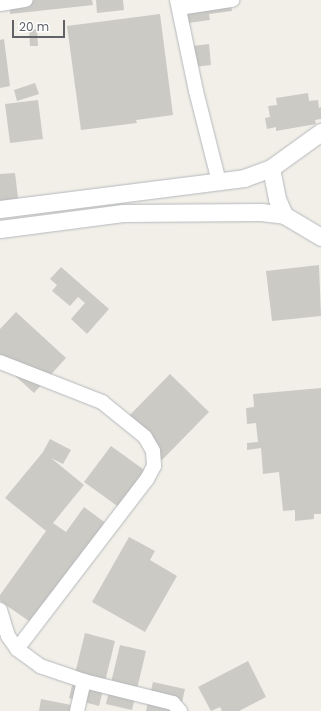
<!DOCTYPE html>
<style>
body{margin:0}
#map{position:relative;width:321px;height:711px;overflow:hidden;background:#f1efe8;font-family:Poppins,sans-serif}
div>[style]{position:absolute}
.building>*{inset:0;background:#cccac5}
.roads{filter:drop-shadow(0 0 1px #b5b8bc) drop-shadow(0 0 1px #b5b8bc)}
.minor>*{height:14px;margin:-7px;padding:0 7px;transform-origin:7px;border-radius:7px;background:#fff}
.tertiary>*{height:17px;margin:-8.5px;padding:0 8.5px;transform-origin:8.5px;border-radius:8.5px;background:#fff}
span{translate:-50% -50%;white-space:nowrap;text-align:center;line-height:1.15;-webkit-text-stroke:3.5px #fff;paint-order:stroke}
.scale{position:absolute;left:12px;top:20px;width:53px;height:18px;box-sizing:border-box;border:2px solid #5f6368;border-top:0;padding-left:5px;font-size:12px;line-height:14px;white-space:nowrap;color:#5f6368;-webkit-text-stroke:3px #fff;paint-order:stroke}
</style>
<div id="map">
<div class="building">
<i style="clip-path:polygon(9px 0,92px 0,93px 5px,10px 14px)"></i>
<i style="clip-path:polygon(96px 0,123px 0,124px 10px,97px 13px)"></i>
<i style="clip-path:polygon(184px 0,230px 0,232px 11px,209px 14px,210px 20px,188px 23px)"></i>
<i style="clip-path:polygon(160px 14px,173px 115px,136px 120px,137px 123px,81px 130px,67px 26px)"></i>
<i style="clip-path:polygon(37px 29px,38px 46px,30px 46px,29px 30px)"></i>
<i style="clip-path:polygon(4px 39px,10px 86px,0 88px,0 40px)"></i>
<i style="clip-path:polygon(209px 44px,211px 65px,194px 67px,192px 46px)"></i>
<i style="clip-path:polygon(35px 83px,39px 94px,17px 101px,14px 90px)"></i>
<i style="clip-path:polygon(308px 93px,309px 101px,318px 100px,319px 108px,321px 107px,321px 119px,315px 120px,316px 124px,276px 131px,276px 127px,267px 129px,265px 118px,270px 117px,268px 106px,277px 105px,276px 98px)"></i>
<i style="clip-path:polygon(38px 100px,43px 139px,10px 143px,5px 104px)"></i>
<i style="clip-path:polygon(15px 173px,20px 214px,0 216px,0 174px)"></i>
<i style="clip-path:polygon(319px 265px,321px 316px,272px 321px,266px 271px)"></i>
<i style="clip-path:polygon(61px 267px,109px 309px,87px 334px,71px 319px,85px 303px,78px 297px,70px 306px,52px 291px,57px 285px,50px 279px)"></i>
<i style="clip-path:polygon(16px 312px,66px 358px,34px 393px,0 362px,0 329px)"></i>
<i style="clip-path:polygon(170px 374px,209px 412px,162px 460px,123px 422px)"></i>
<i style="clip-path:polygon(321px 388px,321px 514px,314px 514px,314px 519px,295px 521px,295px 510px,283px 511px,279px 472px,263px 474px,261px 448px,247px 450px,247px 443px,258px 442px,256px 423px,247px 424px,246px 408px,254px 407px,253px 394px)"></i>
<i style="clip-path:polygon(50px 439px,71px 450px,63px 464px,51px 458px,84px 485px,53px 523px,66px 532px,84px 507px,111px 527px,39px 628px,0 601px,0 595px,46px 531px,5px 498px,43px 452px)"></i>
<i style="clip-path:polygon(111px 446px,154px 477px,127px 513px,84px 482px)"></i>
<i style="clip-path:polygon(129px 537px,155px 551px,150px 560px,177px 576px,145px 632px,92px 602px)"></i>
<i style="clip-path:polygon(85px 633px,115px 641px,99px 706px,69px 698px)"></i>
<i style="clip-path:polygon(120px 645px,146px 651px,132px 710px,106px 704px)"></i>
<i style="clip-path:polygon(248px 661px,266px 697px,239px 711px,222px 711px,220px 707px,211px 711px,198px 687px)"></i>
<i style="clip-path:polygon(153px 682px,185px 689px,180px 711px,146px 711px)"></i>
<i style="clip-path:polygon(41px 699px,71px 705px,70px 711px,39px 711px)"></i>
</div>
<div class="roads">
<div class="minor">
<i style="left:177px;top:0;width:93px;rotate:78.2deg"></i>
<i style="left:196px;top:91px;width:94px;rotate:75.8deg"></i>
<i style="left:0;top:4px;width:26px;rotate:-9deg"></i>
<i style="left:179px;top:8px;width:54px;rotate:-8.6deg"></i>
<i style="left:0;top:362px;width:110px;rotate:21.4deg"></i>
<i style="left:102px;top:402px;width:55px;rotate:39.1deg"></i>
<i style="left:145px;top:437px;width:16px;rotate:60deg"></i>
<i style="left:153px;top:451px;width:15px;rotate:86deg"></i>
<i style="left:154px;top:466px;width:15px;rotate:118deg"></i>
<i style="left:147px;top:479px;width:214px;rotate:127.4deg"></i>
<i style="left:0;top:610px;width:27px;rotate:73deg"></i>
<i style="left:8px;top:636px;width:16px;rotate:55deg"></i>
<i style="left:17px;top:649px;width:29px;rotate:36deg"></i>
<i style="left:40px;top:666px;width:46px;rotate:18.8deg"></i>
<i style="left:84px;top:681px;width:92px;rotate:13.9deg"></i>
<i style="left:173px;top:703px;width:11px;rotate:49deg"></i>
<i style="left:77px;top:711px;width:31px;rotate:-77deg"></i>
</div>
<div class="tertiary">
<i style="left:271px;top:168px;width:32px;rotate:79deg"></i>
<i style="left:277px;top:199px;width:17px;rotate:66deg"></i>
<i style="left:0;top:209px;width:246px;rotate:-7.2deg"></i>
<i style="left:244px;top:178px;width:29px;rotate:-20deg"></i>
<i style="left:271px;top:168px;width:62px;rotate:-35.8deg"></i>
<i style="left:0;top:229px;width:124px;rotate:-7.4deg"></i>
<i style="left:123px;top:213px;width:138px;rotate:-0.4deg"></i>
<i style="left:261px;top:212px;width:23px;rotate:7deg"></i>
<i style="left:284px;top:215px;width:43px;rotate:30.7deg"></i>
</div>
</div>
<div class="scale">20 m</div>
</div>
